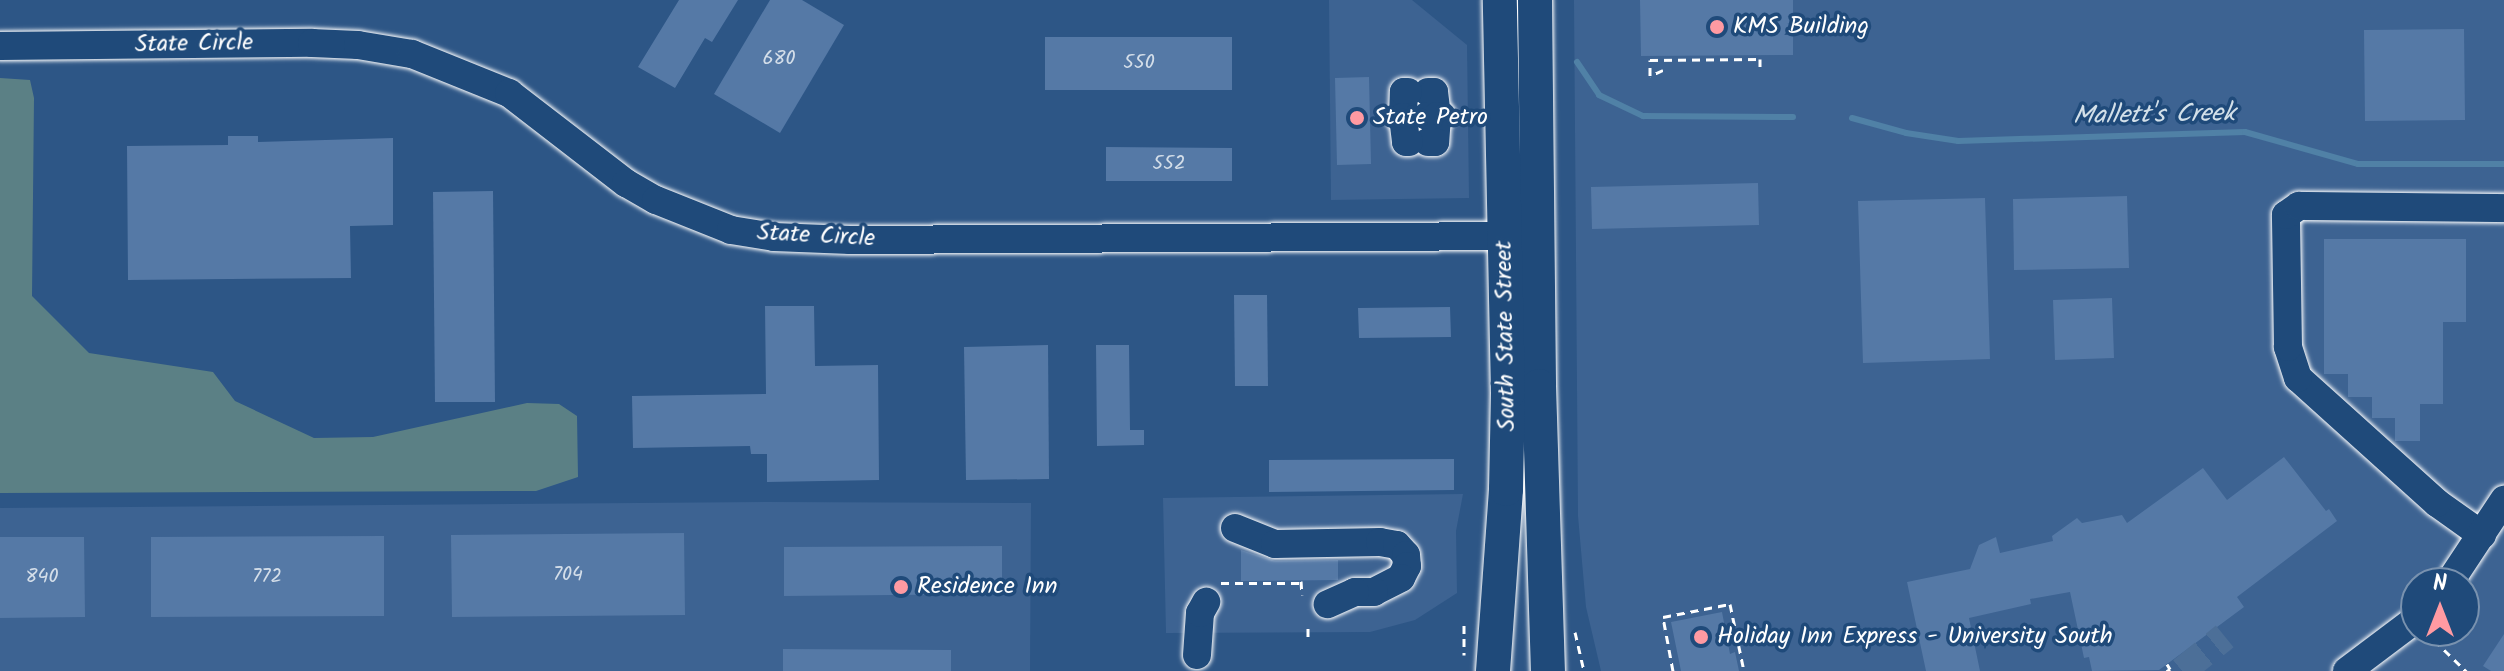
<!DOCTYPE html>
<style>
body{margin:0}
#map{position:relative;width:2504px;height:671px;overflow:hidden;background:#2d5686;font-family:Kalam,sans-serif}
div>[style]{position:absolute}
.built>*{inset:0;background:#3d6392}
.green>*{inset:0;background:#5b8085}
.stream>*{height:6px;margin:-3px;padding:0 3px;transform-origin:3px;border-radius:3px;background:#5081a6}
.building>*{inset:0;background:#5579a6}
.minor-tunnel>*{height:28px;margin-top:-14px;transform-origin:0;background:repeating-linear-gradient(90deg,#4c6f98 0 28px,transparent 0 42px)}
.path>*{height:3px;margin-top:-1.5px;transform-origin:0;background:repeating-linear-gradient(90deg,#fff 0 8px,transparent 0 14px)}
.roads{filter:drop-shadow(0 0 2px #fff) drop-shadow(0 0 2px #fff)}
.minor>*{height:28px;margin:-14px;padding:0 14px;transform-origin:14px;border-radius:14px;background:#1f4a7a}
.major>*{height:34px;margin:-17px;padding:0 17px;transform-origin:17px;border-radius:17px;background:#1f4a7a}
.dots>*{width:22px;height:22px;translate:-50% -50%;box-sizing:border-box;border:4px solid #1f4a7a;border-radius:50%}
span{translate:-50% -50%;white-space:nowrap;text-align:center;line-height:1.15;-webkit-text-stroke:7px #1f4a7a;paint-order:stroke}
.number-label{font-size:20px;color:#d4dee9}
.number-label span{-webkit-text-stroke-width:0}
.poi-label{font-size:24px;color:#fff}
.left{translate:0 -50%;text-align:left}
.street-label{font-size:24px;color:#fff}
.water-label{font-size:26px;color:#d3e0e9;font-style:italic}
.north{position:absolute;left:2400px;top:567px;width:80px;height:80px;box-sizing:border-box;background:#1f4a7a;border:2px solid #7992af;border-radius:50%;rotate:0deg;font-size:22px;font-weight:700;line-height:32px;text-align:center;color:#fff}
.north::after{content:'';display:block;margin:auto;width:28px;height:36px;background:#ff9aa2;clip-path:polygon(50% 0,100% 100%,50% 72%,0 100%)}
</style>
<div id="map">
<div class="built">
<i style="clip-path:polygon(1329px 0,1412px 0,1467px 45px,1469px 198px,1331px 200px)"></i>
<i style="clip-path:polygon(evenodd,1574px 0,2504px 0,2504px 671px,1601px 671px,1586px 607px,1578px 516px,1574px 0,2416px 583px,2464px 583px,2464px 631px,2416px 631px,2416px 583px)"></i>
<i style="clip-path:polygon(1463px 494px,1456px 531px,1457px 593px,1415px 620px,1370px 632px,1166px 633px,1163px 498px)"></i>
<i style="clip-path:polygon(771px 502px,1031px 503px,1030px 671px,0 671px,0 508px)"></i>
</div>
<div class="green">
<i style="clip-path:polygon(0 78px,30px 80px,34px 98px,32px 296px,89px 353px,213px 372px,235px 401px,314px 438px,373px 437px,527px 403px,559px 404px,577px 416px,578px 477px,536px 491px,0 493px)"></i>
</div>
<div class="stream">
<i style="left:1577px;top:62px;width:40px;rotate:56deg"></i>
<i style="left:1599px;top:95px;width:49px;rotate:25.5deg"></i>
<i style="left:1643px;top:116px;width:150px;rotate:0.4deg"></i>
<i style="left:1852px;top:118px;width:56px;rotate:15.5deg"></i>
<i style="left:1906px;top:133px;width:53px;rotate:8.7deg"></i>
<i style="left:1958px;top:141px;width:287px;rotate:-1.8deg"></i>
<i style="left:2245px;top:132px;width:117px;rotate:15.8deg"></i>
<i style="left:2358px;top:164px;width:146px"></i>
</div>
<div class="building">
<i style="clip-path:polygon(679px 0,738px 0,712px 42px,705px 38px,675px 88px,638px 67px)"></i>
<i style="clip-path:polygon(770px 0,802px 0,844px 25px,780px 133px,714px 94px)"></i>
<i style="clip-path:polygon(1640px 0,1793px 0,1793px 55px,1641px 56px)"></i>
<i style="clip-path:polygon(2464px 29px,2465px 120px,2365px 121px,2364px 30px)"></i>
<i style="clip-path:polygon(1045px 37px,1232px 37px,1232px 90px,1045px 90px)"></i>
<i style="clip-path:polygon(1369px 77px,1371px 164px,1337px 165px,1335px 78px)"></i>
<i style="clip-path:polygon(228px 136px,258px 136px,258px 142px,393px 138px,393px 225px,350px 226px,351px 278px,128px 280px,127px 146px,228px 145px)"></i>
<i style="clip-path:polygon(1106px 147px,1232px 148px,1232px 181px,1106px 181px)"></i>
<i style="clip-path:polygon(1758px 183px,1759px 225px,1592px 229px,1591px 187px)"></i>
<i style="clip-path:polygon(493px 191px,495px 402px,435px 402px,433px 192px)"></i>
<i style="clip-path:polygon(2127px 196px,2129px 268px,2014px 270px,2013px 199px)"></i>
<i style="clip-path:polygon(1985px 198px,1990px 359px,1863px 363px,1858px 201px)"></i>
<i style="clip-path:polygon(2324px 239px,2466px 239px,2466px 322px,2443px 322px,2443px 404px,2420px 404px,2420px 441px,2395px 441px,2395px 418px,2372px 418px,2372px 397px,2348px 397px,2348px 374px,2324px 374px)"></i>
<i style="clip-path:polygon(1234px 295px,1267px 295px,1268px 386px,1235px 386px)"></i>
<i style="clip-path:polygon(2112px 298px,2114px 358px,2055px 360px,2053px 300px)"></i>
<i style="clip-path:polygon(765px 306px,814px 306px,815px 366px,878px 365px,879px 480px,767px 482px,767px 454px,751px 454px,750px 446px,633px 448px,632px 396px,766px 394px)"></i>
<i style="clip-path:polygon(1450px 307px,1451px 337px,1359px 338px,1358px 308px)"></i>
<i style="clip-path:polygon(1048px 345px,1049px 479px,966px 480px,964px 347px)"></i>
<i style="clip-path:polygon(1096px 345px,1129px 345px,1130px 430px,1144px 430px,1144px 445px,1097px 446px)"></i>
<i style="clip-path:polygon(2284px 457px,2326px 511px,2329px 509px,2337px 521px,2237px 597px,2244px 607px,2159px 670px,2092px 671px,2089px 657px,2084px 658px,2070px 592px,2030px 599px,2031px 604px,1969px 618px,1980px 671px,1926px 671px,1907px 582px,1970px 569px,1979px 545px,1996px 537px,2000px 553px,2053px 541px,2052px 536px,2077px 518px,2082px 523px,2122px 515px,2127px 523px,2203px 468px,2227px 500px)"></i>
<i style="clip-path:polygon(1454px 459px,1454px 490px,1269px 492px,1269px 460px)"></i>
<i style="clip-path:polygon(684px 533px,685px 615px,452px 617px,451px 535px)"></i>
<i style="clip-path:polygon(384px 536px,384px 616px,151px 617px,151px 537px)"></i>
<i style="clip-path:polygon(0 537px,84px 537px,85px 617px,0 618px)"></i>
<i style="clip-path:polygon(1002px 546px,1002px 594px,784px 596px,784px 547px)"></i>
<i style="clip-path:polygon(1241px 550px,1275px 561px,1338px 560px,1338px 580px,1241px 581px)"></i>
<i style="clip-path:polygon(1722px 612px,1730px 654px,1735px 652px,1739px 671px,1681px 671px,1671px 622px)"></i>
<i style="clip-path:polygon(2504px 634px,2504px 671px,2491px 671px,2483px 666px)"></i>
<i style="clip-path:polygon(783px 649px,951px 650px,951px 671px,783px 671px)"></i>
</div>
<div class="minor-tunnel">
<i style="left:2182px;top:671px;width:55px;rotate:-39.1deg"></i>
</div>
<div class="path">
<i style="left:1663px;top:70px;width:14px;rotate:155deg"></i>
<i style="left:1650px;top:76px;width:16px;rotate:-90deg"></i>
<i style="left:1650px;top:60px;width:110px;rotate:-0.5deg"></i>
<i style="left:1760px;top:59px;width:11px;rotate:90deg"></i>
<i style="left:1301px;top:581px;width:14px;rotate:86deg"></i>
<i style="left:1221px;top:583px;width:80px"></i>
<i style="left:1464px;top:625px;width:30px;rotate:90deg"></i>
<i style="left:1575px;top:632px;width:40px;rotate:77deg"></i>
<i style="left:1308px;top:637px;width:9px;rotate:-90deg"></i>
<i style="left:2434px;top:640px;width:45px;rotate:44.1deg"></i>
<i style="left:2167px;top:664px;width:6px;rotate:59deg"></i>
<i style="left:2170px;top:669px;width:4px;rotate:146deg"></i>
<i style="left:1673px;top:671px;width:55px;rotate:-100.5deg"></i>
<i style="left:1663px;top:617px;width:68px;rotate:-11deg"></i>
<i style="left:1730px;top:604px;width:68px;rotate:78.2deg"></i>
</div>
<div class="roads">
<div class="minor">
<i style="left:0;top:46px;width:312px;rotate:-0.6deg"></i>
<i style="left:312px;top:43px;width:46px;rotate:2.5deg"></i>
<i style="left:358px;top:45px;width:55px;rotate:9.5deg"></i>
<i style="left:412px;top:54px;width:105px;rotate:21.9deg"></i>
<i style="left:509px;top:93px;width:148px;rotate:37.6deg"></i>
<i style="left:626px;top:183px;width:34px;rotate:30deg"></i>
<i style="left:656px;top:200px;width:81px;rotate:21.8deg"></i>
<i style="left:731px;top:230px;width:44px;rotate:9.2deg"></i>
<i style="left:774px;top:237px;width:76px;rotate:2.3deg"></i>
<i style="left:850px;top:240px;width:675px;rotate:-0.34deg"></i>
<i style="left:1428px;top:92px;width:6px"></i>
<i style="left:1434px;top:92px;width:24px;rotate:83deg"></i>
<i style="left:1437px;top:116px;width:5px"></i>
<i style="left:1427px;top:116px;width:10px"></i>
<i style="left:1437px;top:116px;width:26px;rotate:94deg"></i>
<i style="left:1435px;top:142px;width:7px;rotate:180deg"></i>
<i style="left:1399px;top:117px;width:4px"></i>
<i style="left:1403px;top:117px;width:25px;rotate:-88deg"></i>
<i style="left:1404px;top:92px;width:4px"></i>
<i style="left:1408px;top:117px;width:5px;rotate:180deg"></i>
<i style="left:1403px;top:117px;width:25px;rotate:83deg"></i>
<i style="left:1406px;top:142px;width:3px"></i>
<i style="left:1235px;top:528px;width:43px;rotate:21.8deg"></i>
<i style="left:1275px;top:544px;width:105px;rotate:-1.1deg"></i>
<i style="left:1380px;top:542px;width:17px;rotate:10deg"></i>
<i style="left:1397px;top:545px;width:13px;rotate:48deg"></i>
<i style="left:1406px;top:555px;width:11px;rotate:85deg"></i>
<i style="left:1407px;top:566px;width:13px;rotate:117deg"></i>
<i style="left:1401px;top:578px;width:30px;rotate:153deg"></i>
<i style="left:1374px;top:592px;width:19px;rotate:180deg"></i>
<i style="left:1355px;top:592px;width:30px;rotate:156deg"></i>
<i style="left:2482px;top:535px;width:55px;rotate:-144.6deg"></i>
<i style="left:2437px;top:503px;width:187px;rotate:-138deg"></i>
<i style="left:2298px;top:378px;width:33px;rotate:-108deg"></i>
<i style="left:2288px;top:347px;width:132px;rotate:-90.9deg"></i>
<i style="left:2286px;top:215px;width:16px;rotate:-35deg"></i>
<i style="left:2299px;top:206px;width:205px;rotate:0.6deg"></i>
<i style="left:2449px;top:583px;width:100px;rotate:-56.5deg"></i>
<i style="left:1197px;top:655px;width:42px;rotate:-85.9deg"></i>
<i style="left:1200px;top:613px;width:13px;rotate:-61deg"></i>
<i style="left:2347px;top:671px;width:86px;rotate:-37deg"></i>
</div>
<div class="major">
<i style="left:1535px;top:0;width:386px;rotate:89.4deg"></i>
<i style="left:1539px;top:386px;width:285px;rotate:88.2deg"></i>
<i style="left:1493px;top:671px;width:182px;rotate:-85.9deg"></i>
<i style="left:1506px;top:489px;width:96px;rotate:-88.8deg"></i>
<i style="left:1508px;top:393px;width:393px;rotate:-91.2deg"></i>
</div>
</div>
<div class="dots">
<i style="left:1717px;top:27px;background:#ff9aa2"></i>
<i style="left:1357px;top:118px;background:#ff9aa2"></i>
<i style="left:901px;top:587px;background:#ff9aa2"></i>
<i style="left:1701px;top:637px;background:#ff9aa2"></i>
</div>
<div class="number-label">
<span style="left:779px;top:59px">680</span>
<span style="left:1139px;top:63px">550</span>
<span style="left:1169px;top:164px">552</span>
<span style="left:568px;top:575px">704</span>
<span style="left:42px;top:577px">840</span>
<span style="left:267px;top:577px">772</span>
</div>
<div class="poi-label">
<span class="left" style="left:1733px;top:27px">KMS Building</span>
<span class="left" style="left:1373px;top:118px">State Petro</span>
<span class="left" style="left:917px;top:587px">Residence Inn</span>
<span class="left" style="left:1717px;top:637px">Holiday Inn Express - University South</span>
</div>
<div class="street-label">
<span style="left:194px;top:44px;rotate:-1deg">State Circle</span>
<span style="left:816px;top:236px;rotate:3deg">State Circle</span>
<span style="left:1506px;top:336px;rotate:-91deg">South State Street</span>
</div>
<div class="water-label">
<span style="left:2154px;top:116px;rotate:-1deg">Mallett's Creek</span>
</div>
<div class="north">N</div>
</div>
